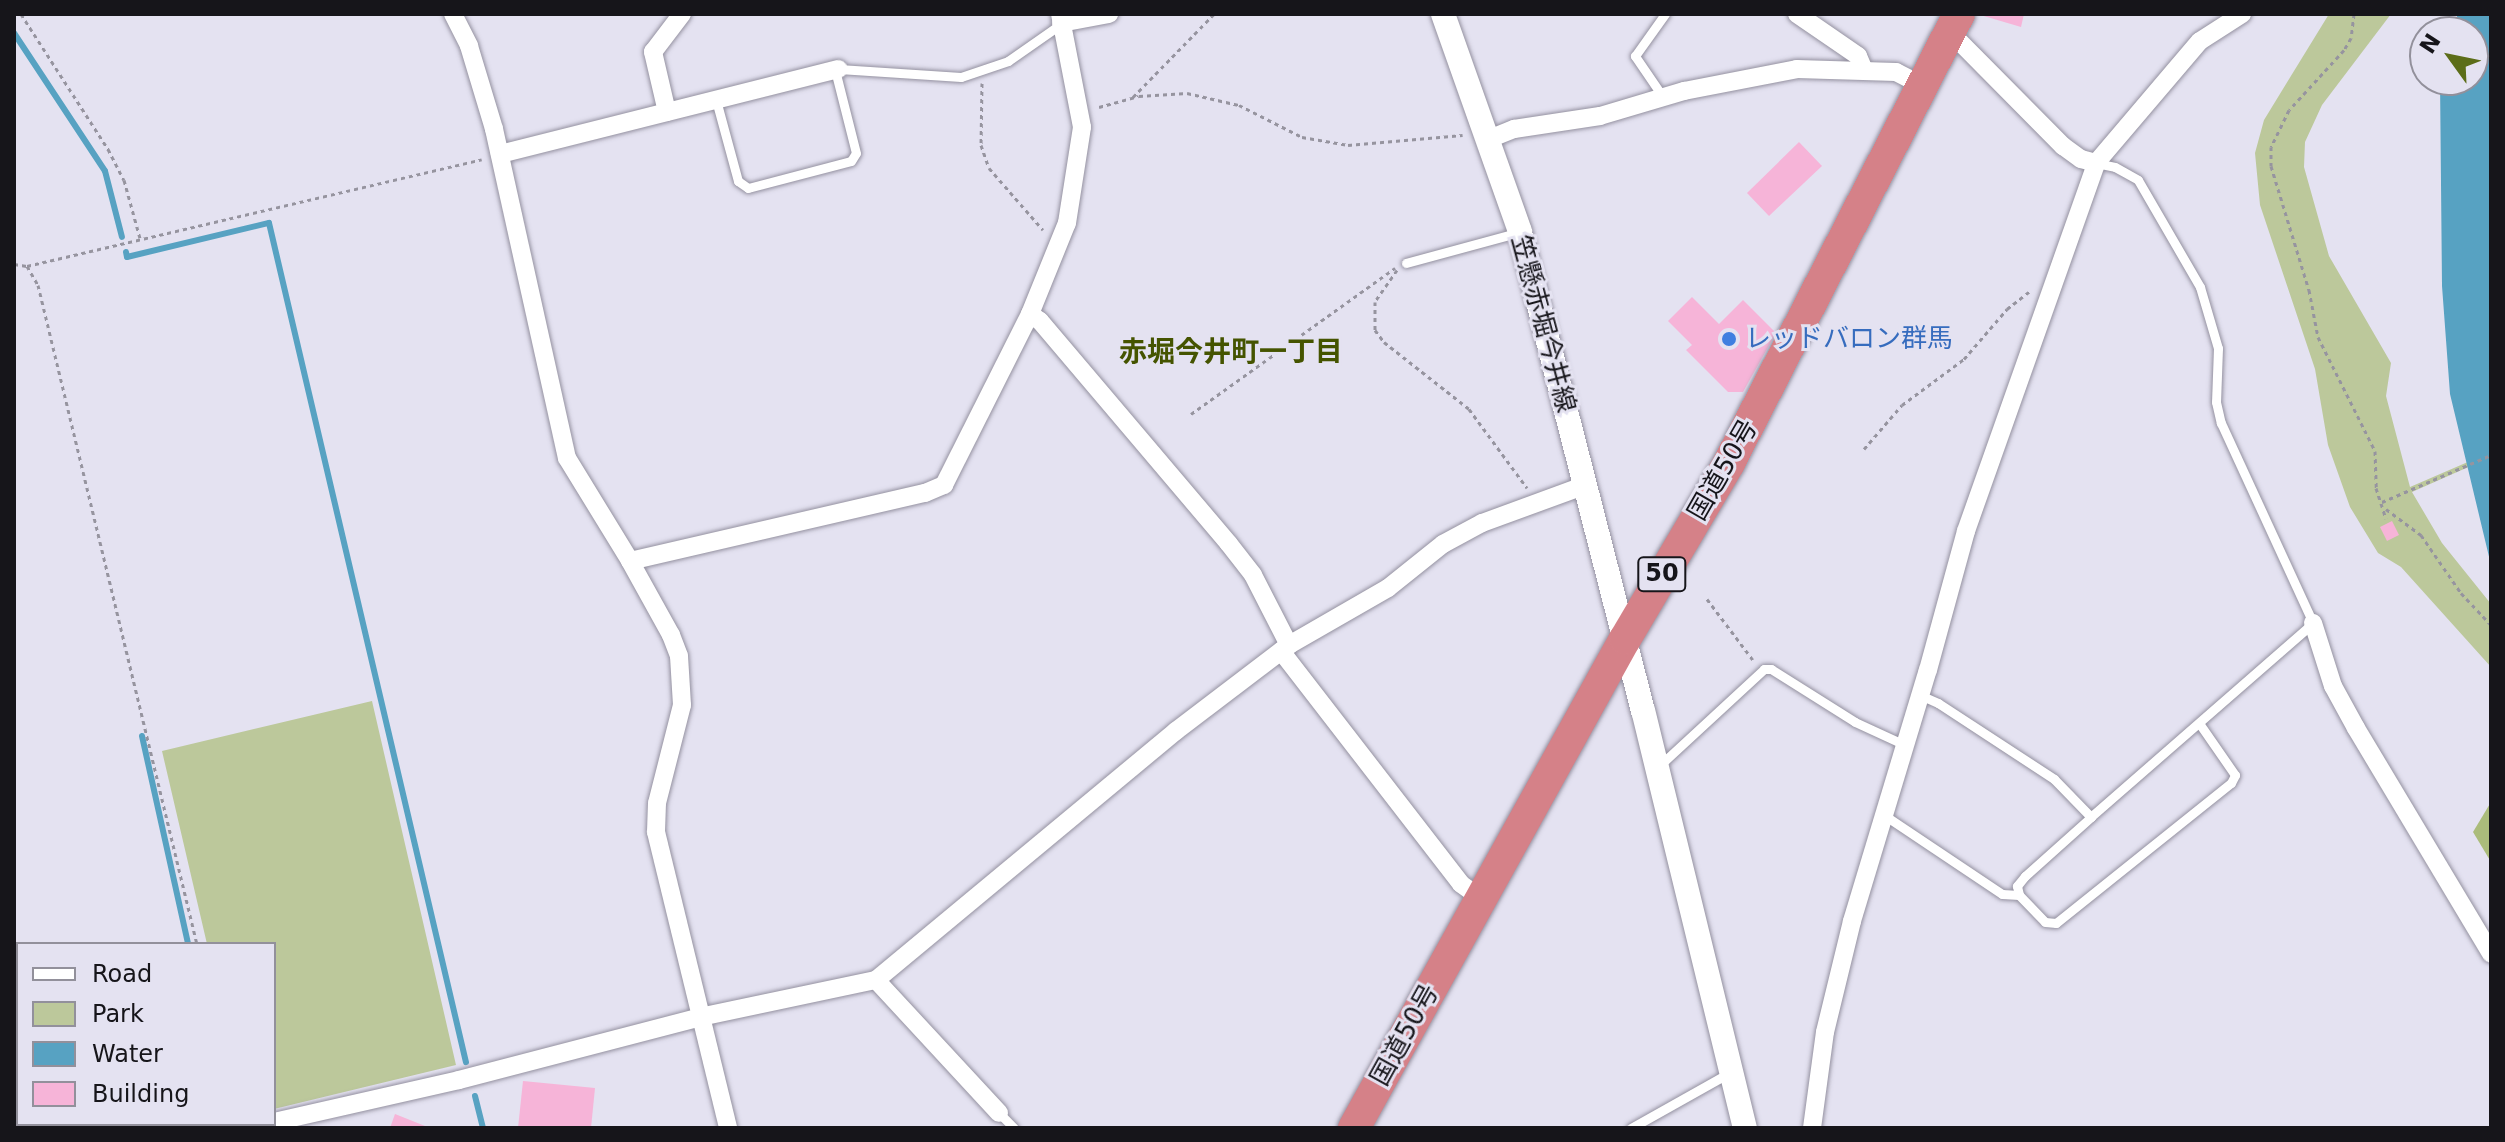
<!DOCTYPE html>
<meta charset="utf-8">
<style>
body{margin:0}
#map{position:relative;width:2505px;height:1142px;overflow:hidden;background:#e4e2f1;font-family:"DejaVu Sans","Noto Sans JP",sans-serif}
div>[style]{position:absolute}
.green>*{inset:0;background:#bcc89b}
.forest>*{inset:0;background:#abbc7b}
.water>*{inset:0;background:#57a2c2}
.stream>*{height:6px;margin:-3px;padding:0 3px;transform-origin:3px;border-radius:3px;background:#57a2c2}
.building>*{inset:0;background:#f6b4d8}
.path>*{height:3px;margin-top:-1.5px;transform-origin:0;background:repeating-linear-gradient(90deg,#96949f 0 4px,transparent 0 8px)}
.roads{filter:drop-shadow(0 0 2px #9491a0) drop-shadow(0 0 2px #9491a0)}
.lane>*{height:9px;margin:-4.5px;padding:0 4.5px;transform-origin:4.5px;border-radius:4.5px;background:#fff}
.street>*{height:18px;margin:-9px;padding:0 9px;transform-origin:9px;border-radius:9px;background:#fff}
.secondary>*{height:24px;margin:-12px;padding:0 12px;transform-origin:12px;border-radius:12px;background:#fff}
.highway>*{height:32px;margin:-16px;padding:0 16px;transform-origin:16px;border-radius:16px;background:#d58188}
.dots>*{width:22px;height:22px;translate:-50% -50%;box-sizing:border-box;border:4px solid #e4e2f1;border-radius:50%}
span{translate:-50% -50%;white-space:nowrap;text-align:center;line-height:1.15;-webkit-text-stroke:6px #e4e2f1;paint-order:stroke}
.shield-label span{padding:2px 6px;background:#e4e2f1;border:2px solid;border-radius:6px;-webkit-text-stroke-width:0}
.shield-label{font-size:24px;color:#16151a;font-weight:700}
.street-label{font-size:26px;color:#16151a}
.shop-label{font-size:26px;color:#366cbe}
.left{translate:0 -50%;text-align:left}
.neighbourhood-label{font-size:28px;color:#455400;font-weight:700}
.frame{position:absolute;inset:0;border:16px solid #16151a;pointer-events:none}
.legend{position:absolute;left:16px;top:942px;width:260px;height:184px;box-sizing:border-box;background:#e4e2f1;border:2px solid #92909b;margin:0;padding:10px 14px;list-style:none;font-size:24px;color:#16151a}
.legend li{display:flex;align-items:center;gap:16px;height:40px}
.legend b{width:40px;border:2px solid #92909b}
.north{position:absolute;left:2409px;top:16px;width:80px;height:80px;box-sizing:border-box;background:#e4e2f1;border:2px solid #92909b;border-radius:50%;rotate:303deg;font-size:22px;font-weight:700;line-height:32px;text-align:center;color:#16151a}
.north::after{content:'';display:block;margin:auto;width:28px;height:36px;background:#5c6d19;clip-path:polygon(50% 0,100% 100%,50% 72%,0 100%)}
</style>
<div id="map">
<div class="green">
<i style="clip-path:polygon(2329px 14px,2391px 14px,2322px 105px,2305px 142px,2304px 167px,2329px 256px,2391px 363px,2386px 396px,2410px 487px,2491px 452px,2491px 457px,2412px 492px,2442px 543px,2491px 604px,2491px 667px,2401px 567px,2378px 553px,2350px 507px,2328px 445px,2315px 369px,2260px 205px,2255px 153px,2264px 120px)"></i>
<i style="clip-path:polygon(372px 701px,456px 1065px,274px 1109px,274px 944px,207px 944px,162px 751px)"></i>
</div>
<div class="forest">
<i style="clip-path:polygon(2491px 802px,2491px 862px,2473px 832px)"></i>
</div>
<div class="water">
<i style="clip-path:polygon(2458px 14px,2491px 14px,2491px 565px,2450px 394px,2442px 286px,2440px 80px,2473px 80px,2473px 32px,2451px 32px)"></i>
</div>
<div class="stream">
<i style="left:14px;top:33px;width:165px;rotate:56.6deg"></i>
<i style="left:105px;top:171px;width:68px;rotate:75.6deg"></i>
<i style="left:126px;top:252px;width:5px;rotate:79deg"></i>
<i style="left:127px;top:257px;width:146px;rotate:-13.5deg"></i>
<i style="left:269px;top:223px;width:862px;rotate:76.79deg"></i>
<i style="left:142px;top:736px;width:213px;rotate:77.5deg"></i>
<i style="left:475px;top:1096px;width:33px;rotate:76deg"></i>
</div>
<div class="building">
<i style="clip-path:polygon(1977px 14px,2024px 14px,2021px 27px)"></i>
<i style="clip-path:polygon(1799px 142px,1822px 166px,1769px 216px,1747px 193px)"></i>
<i style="clip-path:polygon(1692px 297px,1719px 324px,1743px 300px,1776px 333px,1743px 392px,1728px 392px,1686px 350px,1692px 345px,1668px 321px)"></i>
<i style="clip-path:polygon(2392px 521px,2399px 535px,2387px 541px,2380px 527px)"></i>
<i style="clip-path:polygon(523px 1081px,595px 1088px,591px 1128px,518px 1128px)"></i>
<i style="clip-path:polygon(395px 1114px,430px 1128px,390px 1128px)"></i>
</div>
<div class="path">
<i style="left:21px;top:14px;width:161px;rotate:57.2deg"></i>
<i style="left:108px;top:149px;width:35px;rotate:63deg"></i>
<i style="left:124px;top:180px;width:60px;rotate:74.6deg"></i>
<i style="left:2354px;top:14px;width:24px;rotate:97deg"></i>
<i style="left:2351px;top:38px;width:14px;rotate:120deg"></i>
<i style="left:2344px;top:50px;width:81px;rotate:132.5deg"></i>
<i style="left:2289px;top:110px;width:41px;rotate:115.9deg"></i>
<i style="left:2271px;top:147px;width:19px;rotate:90deg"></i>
<i style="left:2271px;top:166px;width:130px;rotate:73deg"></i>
<i style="left:2309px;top:290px;width:48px;rotate:79.2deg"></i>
<i style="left:2318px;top:337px;width:127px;rotate:63.4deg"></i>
<i style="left:2375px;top:451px;width:37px;rotate:88deg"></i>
<i style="left:2376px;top:488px;width:32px;rotate:72deg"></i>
<i style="left:982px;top:83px;width:62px;rotate:90.9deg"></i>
<i style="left:981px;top:145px;width:24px;rotate:71deg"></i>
<i style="left:989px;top:168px;width:82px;rotate:48.9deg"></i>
<i style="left:1133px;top:97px;width:116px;rotate:-45.7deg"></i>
<i style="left:1099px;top:107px;width:41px;rotate:-15.4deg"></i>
<i style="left:1139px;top:96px;width:48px;rotate:-3.6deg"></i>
<i style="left:1187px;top:93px;width:53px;rotate:13deg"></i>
<i style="left:1239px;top:105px;width:71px;rotate:26.9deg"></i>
<i style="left:1302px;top:137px;width:47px;rotate:9.9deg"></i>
<i style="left:1348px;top:145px;width:115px;rotate:-5deg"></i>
<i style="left:14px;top:264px;width:13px;rotate:9deg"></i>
<i style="left:27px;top:266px;width:467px;rotate:-13.2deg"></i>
<i style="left:27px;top:266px;width:22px;rotate:60deg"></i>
<i style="left:38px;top:285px;width:678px;rotate:76.44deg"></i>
<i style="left:1397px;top:270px;width:39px;rotate:125deg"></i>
<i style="left:1375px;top:302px;width:28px;rotate:90deg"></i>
<i style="left:1375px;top:330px;width:15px;rotate:53deg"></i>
<i style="left:1384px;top:342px;width:108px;rotate:38.2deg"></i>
<i style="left:1469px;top:409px;width:98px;rotate:53.7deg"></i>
<i style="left:1191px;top:414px;width:251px;rotate:-35.6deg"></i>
<i style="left:1864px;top:449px;width:58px;rotate:-49.2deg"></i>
<i style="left:1902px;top:405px;width:77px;rotate:-36.6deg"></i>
<i style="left:1964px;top:359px;width:66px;rotate:-49.3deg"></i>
<i style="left:2007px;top:309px;width:31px;rotate:-38deg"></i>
<i style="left:2382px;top:502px;width:119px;rotate:-23.3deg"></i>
<i style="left:2386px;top:509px;width:44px;rotate:36.6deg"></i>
<i style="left:2421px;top:535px;width:70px;rotate:55.4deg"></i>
<i style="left:2461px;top:593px;width:44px;rotate:46.8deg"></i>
<i style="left:1707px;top:599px;width:76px;rotate:53deg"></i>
</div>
<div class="roads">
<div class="lane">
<i style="left:839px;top:69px;width:122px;rotate:3.8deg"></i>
<i style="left:961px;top:77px;width:50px;rotate:-18.8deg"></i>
<i style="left:1008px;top:61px;width:65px;rotate:-34.9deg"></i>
<i style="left:1663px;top:97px;width:50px;rotate:-124.3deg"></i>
<i style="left:1635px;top:56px;width:52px;rotate:-54.5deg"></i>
<i style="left:716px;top:100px;width:84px;rotate:74.8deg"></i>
<i style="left:738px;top:181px;width:12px;rotate:35deg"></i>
<i style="left:748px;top:188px;width:106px;rotate:-14.7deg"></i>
<i style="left:851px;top:161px;width:9px;rotate:-58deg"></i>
<i style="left:856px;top:153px;width:86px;rotate:-104.2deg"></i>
<i style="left:2096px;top:163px;width:19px;rotate:12deg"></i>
<i style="left:2115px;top:167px;width:26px;rotate:29deg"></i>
<i style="left:2138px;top:180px;width:124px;rotate:59.9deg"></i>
<i style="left:2200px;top:287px;width:64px;rotate:73.6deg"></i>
<i style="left:2218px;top:348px;width:54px;rotate:92.1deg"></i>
<i style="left:2216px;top:402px;width:22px;rotate:77deg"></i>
<i style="left:2221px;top:423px;width:220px;rotate:65.3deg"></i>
<i style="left:2313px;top:623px;width:295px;rotate:138.9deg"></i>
<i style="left:2091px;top:817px;width:89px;rotate:138.2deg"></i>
<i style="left:2025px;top:876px;width:13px;rotate:129deg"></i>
<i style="left:2017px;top:886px;width:9px;rotate:77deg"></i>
<i style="left:2019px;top:895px;width:37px;rotate:46deg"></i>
<i style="left:2045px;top:922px;width:11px;rotate:5deg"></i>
<i style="left:2056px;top:923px;width:224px;rotate:-38.7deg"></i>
<i style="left:2231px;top:783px;width:9px;rotate:-63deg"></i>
<i style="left:2235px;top:775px;width:63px;rotate:-124.7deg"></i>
<i style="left:1406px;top:263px;width:118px;rotate:-15.2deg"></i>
<i style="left:1920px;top:695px;width:20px;rotate:24deg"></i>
<i style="left:1938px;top:703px;width:139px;rotate:33.2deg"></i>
<i style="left:2054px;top:779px;width:53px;rotate:45.8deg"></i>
<i style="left:1659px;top:766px;width:143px;rotate:-42.7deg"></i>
<i style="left:1764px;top:669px;width:7px"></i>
<i style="left:1771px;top:669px;width:99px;rotate:32.2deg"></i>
<i style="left:1855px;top:722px;width:55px;rotate:24.7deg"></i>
<i style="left:1884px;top:815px;width:142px;rotate:33.8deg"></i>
<i style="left:2002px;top:894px;width:17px;rotate:3deg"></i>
<i style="left:14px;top:1051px;width:16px;rotate:76deg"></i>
<i style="left:999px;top:1113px;width:21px;rotate:45deg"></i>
<i style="left:32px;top:1124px;width:4px;rotate:76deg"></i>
<i style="left:1631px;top:1128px;width:112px;rotate:-29.3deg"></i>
</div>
<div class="street">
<i style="left:453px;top:14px;width:36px;rotate:63deg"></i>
<i style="left:469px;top:46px;width:87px;rotate:73.2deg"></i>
<i style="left:494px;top:129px;width:337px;rotate:77.5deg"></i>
<i style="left:567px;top:458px;width:121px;rotate:58.5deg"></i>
<i style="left:630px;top:561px;width:85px;rotate:61deg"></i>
<i style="left:671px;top:635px;width:22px;rotate:69deg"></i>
<i style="left:679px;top:656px;width:49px;rotate:86.5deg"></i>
<i style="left:682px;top:705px;width:101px;rotate:104.3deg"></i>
<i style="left:657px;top:803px;width:29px;rotate:92deg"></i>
<i style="left:656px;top:832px;width:305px;rotate:76.3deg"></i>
<i style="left:1797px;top:14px;width:74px;rotate:34.5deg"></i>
<i style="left:1858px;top:56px;width:13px;rotate:67deg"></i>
<i style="left:1061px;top:23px;width:49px;rotate:-10.6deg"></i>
<i style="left:1950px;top:32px;width:161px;rotate:45.3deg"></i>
<i style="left:2063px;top:146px;width:22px;rotate:36deg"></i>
<i style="left:2081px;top:159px;width:16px;rotate:15deg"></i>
<i style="left:667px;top:112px;width:62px;rotate:-103.1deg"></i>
<i style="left:653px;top:52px;width:48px;rotate:-52.7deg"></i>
<i style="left:1489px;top:139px;width:27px;rotate:-22deg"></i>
<i style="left:1514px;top:129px;width:87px;rotate:-8.6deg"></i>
<i style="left:1600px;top:116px;width:88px;rotate:-16.6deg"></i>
<i style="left:1684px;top:91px;width:115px;rotate:-11deg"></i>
<i style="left:1797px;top:69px;width:99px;rotate:1.7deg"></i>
<i style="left:1896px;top:72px;width:29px;rotate:27deg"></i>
<i style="left:500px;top:154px;width:349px;rotate:-14.1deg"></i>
<i style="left:1030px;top:314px;width:12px;rotate:35deg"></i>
<i style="left:1040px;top:321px;width:292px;rotate:49.7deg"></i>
<i style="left:1229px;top:544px;width:39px;rotate:52deg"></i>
<i style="left:1253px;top:575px;width:79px;rotate:62.8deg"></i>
<i style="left:630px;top:561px;width:303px;rotate:-13deg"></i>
<i style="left:925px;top:493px;width:21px;rotate:-23deg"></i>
<i style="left:944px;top:485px;width:191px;rotate:-63.3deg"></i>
<i style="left:1030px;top:314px;width:98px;rotate:-67.9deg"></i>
<i style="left:1067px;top:223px;width:97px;rotate:-81.1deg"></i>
<i style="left:1082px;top:127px;width:115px;rotate:-101deg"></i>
<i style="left:2313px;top:623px;width:66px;rotate:72.4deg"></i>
<i style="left:2333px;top:686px;width:48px;rotate:61.3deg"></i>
<i style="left:2356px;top:728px;width:263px;rotate:59.1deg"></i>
<i style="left:1281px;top:651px;width:294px;rotate:52.3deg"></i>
<i style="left:1461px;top:884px;width:24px;rotate:35deg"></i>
<i style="left:876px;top:980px;width:181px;rotate:47.2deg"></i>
<i style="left:274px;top:1122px;width:190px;rotate:-12.8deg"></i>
<i style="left:459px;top:1080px;width:249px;rotate:-14.6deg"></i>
<i style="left:700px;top:1017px;width:180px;rotate:-11.9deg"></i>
<i style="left:876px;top:980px;width:390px;rotate:-39.7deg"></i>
<i style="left:1176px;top:731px;width:142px;rotate:-37.3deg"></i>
<i style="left:1289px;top:645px;width:114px;rotate:-29.9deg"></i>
<i style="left:1388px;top:588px;width:70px;rotate:-38.7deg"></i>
<i style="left:1443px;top:544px;width:44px;rotate:-28.3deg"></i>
<i style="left:1482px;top:523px;width:111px;rotate:-20.1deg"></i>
<i style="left:219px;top:1128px;width:48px;rotate:-4.8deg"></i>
<i style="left:1812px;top:1128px;width:97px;rotate:-82.3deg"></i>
<i style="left:1825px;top:1032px;width:114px;rotate:-76.3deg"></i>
<i style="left:1852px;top:921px;width:262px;rotate:-73.2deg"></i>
<i style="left:1928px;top:670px;width:144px;rotate:-74.7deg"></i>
<i style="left:1966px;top:531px;width:390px;rotate:-70.5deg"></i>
<i style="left:2096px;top:163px;width:160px;rotate:-49.6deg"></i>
<i style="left:2200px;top:41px;width:50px;rotate:-32.7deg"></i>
</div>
<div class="secondary">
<i style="left:1443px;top:14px;width:231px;rotate:70.5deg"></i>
<i style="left:1520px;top:232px;width:494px;rotate:75.6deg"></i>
<i style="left:1643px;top:710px;width:430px;rotate:76.3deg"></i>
</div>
<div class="highway">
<i style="left:1354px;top:1128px;width:559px;rotate:-61.01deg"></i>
<i style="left:1625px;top:639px;width:204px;rotate:-59.4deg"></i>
<i style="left:1729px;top:463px;width:504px;rotate:-62.88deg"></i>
</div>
</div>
<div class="dots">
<i style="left:1729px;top:339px;background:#3f7fe0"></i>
</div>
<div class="shield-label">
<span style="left:1662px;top:574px">50</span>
</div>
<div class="street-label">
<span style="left:1543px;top:324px;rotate:75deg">笠懸赤堀今井線</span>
<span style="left:1723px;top:470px;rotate:-60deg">国道50号</span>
<span style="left:1405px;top:1035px;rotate:-61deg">国道50号</span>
</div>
<div class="shop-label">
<span class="left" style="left:1745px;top:339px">レッドバロン群馬</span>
</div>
<div class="neighbourhood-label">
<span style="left:1231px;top:352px">赤堀今井町一丁目</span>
</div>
<div class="frame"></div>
<ul class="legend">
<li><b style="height:10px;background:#fff"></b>Road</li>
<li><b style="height:22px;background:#bcc89b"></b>Park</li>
<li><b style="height:22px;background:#57a2c2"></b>Water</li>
<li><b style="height:22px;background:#f6b4d8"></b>Building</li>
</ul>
<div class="north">N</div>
</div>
